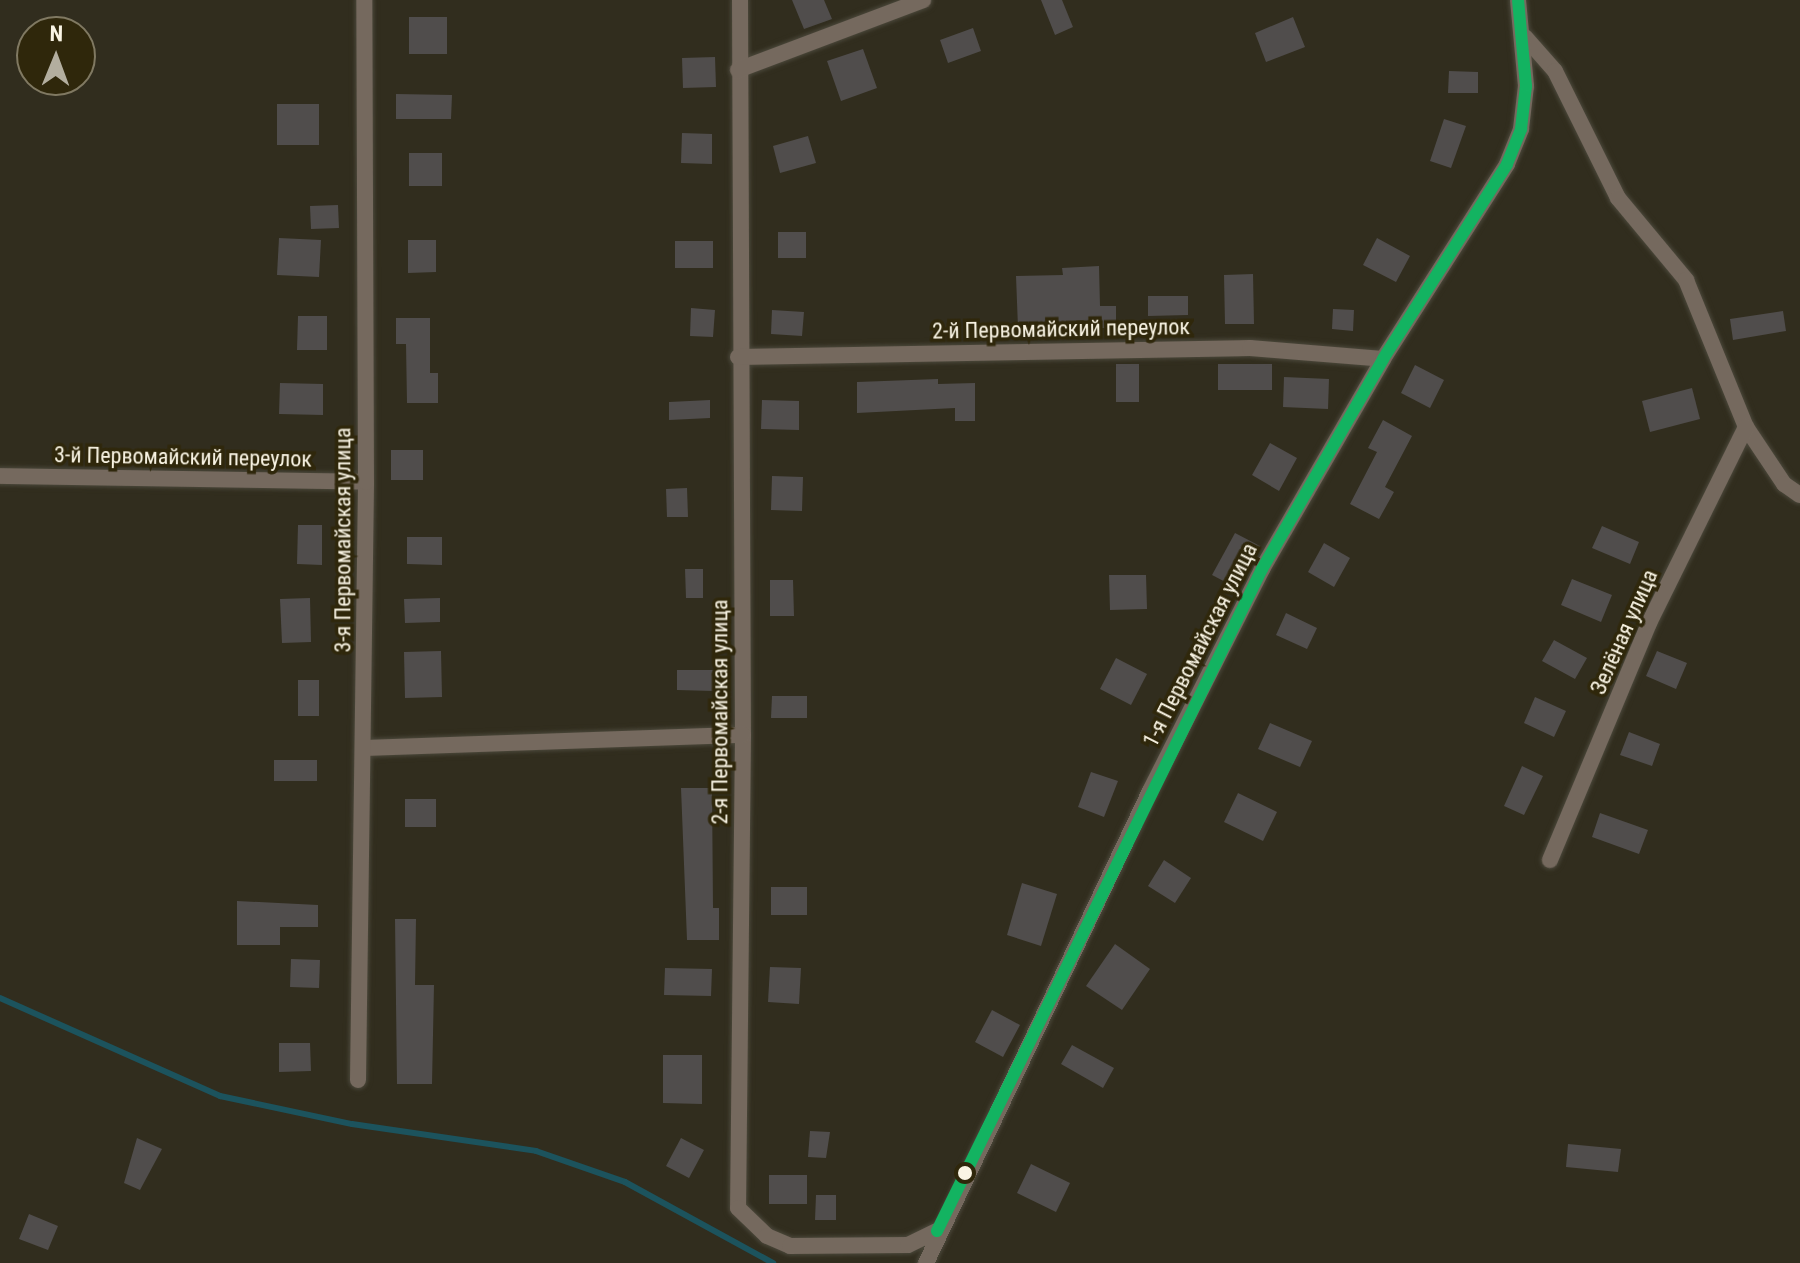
<!DOCTYPE html>
<meta charset="utf-8">
<style>
body{margin:0}
#map{position:relative;width:1800px;height:1263px;overflow:hidden;background:#312d1e;font-family:"Roboto Condensed",sans-serif}
div>[style]{position:absolute}
.stream>*{height:6px;margin:-3px;padding:0 3px;transform-origin:3px;border-radius:3px;background:#1c535d}
.building>*{inset:0;background:#504d4c}
.roads{filter:drop-shadow(0 0 2px #4b483b) drop-shadow(0 0 2px #4b483b)}
.street>*{height:16px;margin:-8px;padding:0 8px;transform-origin:8px;border-radius:8px;background:#75695e}
.bus-1>*{height:12px;margin:-6px;padding:0 6px;transform-origin:6px;border-radius:6px;background:#13b361}
.dots>*{width:22px;height:22px;translate:-50% -50%;box-sizing:border-box;border:4px solid #2f270b;border-radius:50%}
span{translate:-50% -50%;white-space:nowrap;text-align:center;line-height:1.15;-webkit-text-stroke:7px #2f270b;paint-order:stroke}
.street-label{font-size:22px;color:#f9f4e4}
.north{position:absolute;left:16px;top:16px;width:80px;height:80px;box-sizing:border-box;background:#2f270b;border:2px solid #807962;border-radius:50%;rotate:1deg;font-size:22px;font-weight:700;line-height:32px;text-align:center;color:#f9f4e4}
.north::after{content:'';display:block;margin:auto;width:28px;height:36px;background:#b3ae9f;clip-path:polygon(50% 0,100% 100%,50% 72%,0 100%)}
</style>
<div id="map">
<div class="stream">
<i style="left:0;top:998px;width:241px;rotate:24deg"></i>
<i style="left:220px;top:1096px;width:135px;rotate:12deg"></i>
<i style="left:352px;top:1124px;width:186px;rotate:8.3deg"></i>
<i style="left:536px;top:1151px;width:94px;rotate:19.2deg"></i>
<i style="left:625px;top:1182px;width:169px;rotate:28.7deg"></i>
</div>
<div class="building">
<i style="clip-path:polygon(792px 0,824px 0,832px 19px,804px 29px)"></i>
<i style="clip-path:polygon(1041px 0,1062px 0,1073px 27px,1055px 35px)"></i>
<i style="clip-path:polygon(409px 17px,447px 17px,447px 54px,409px 54px)"></i>
<i style="clip-path:polygon(1293px 17px,1305px 47px,1266px 62px,1255px 33px)"></i>
<i style="clip-path:polygon(973px 28px,981px 51px,948px 63px,940px 40px)"></i>
<i style="clip-path:polygon(863px 49px,877px 88px,841px 101px,827px 61px)"></i>
<i style="clip-path:polygon(715px 57px,716px 87px,683px 88px,682px 58px)"></i>
<i style="clip-path:polygon(1449px 71px,1478px 72px,1478px 93px,1448px 93px)"></i>
<i style="clip-path:polygon(396px 94px,452px 95px,451px 119px,396px 119px)"></i>
<i style="clip-path:polygon(277px 104px,319px 104px,319px 145px,277px 145px)"></i>
<i style="clip-path:polygon(1444px 119px,1466px 126px,1451px 168px,1430px 161px)"></i>
<i style="clip-path:polygon(682px 133px,712px 134px,712px 164px,681px 163px)"></i>
<i style="clip-path:polygon(808px 136px,816px 163px,780px 173px,773px 146px)"></i>
<i style="clip-path:polygon(409px 153px,442px 153px,442px 186px,409px 186px)"></i>
<i style="clip-path:polygon(338px 205px,339px 228px,311px 229px,310px 206px)"></i>
<i style="clip-path:polygon(778px 232px,806px 232px,806px 258px,778px 258px)"></i>
<i style="clip-path:polygon(279px 238px,321px 240px,319px 277px,277px 275px)"></i>
<i style="clip-path:polygon(1377px 238px,1410px 256px,1396px 282px,1363px 265px)"></i>
<i style="clip-path:polygon(408px 240px,436px 240px,436px 272px,408px 273px)"></i>
<i style="clip-path:polygon(675px 241px,713px 241px,713px 268px,675px 268px)"></i>
<i style="clip-path:polygon(1099px 266px,1100px 306px,1116px 306px,1116px 328px,1018px 328px,1016px 276px,1063px 275px,1062px 268px)"></i>
<i style="clip-path:polygon(1253px 274px,1254px 324px,1225px 324px,1224px 275px)"></i>
<i style="clip-path:polygon(1148px 296px,1188px 296px,1188px 315px,1148px 316px)"></i>
<i style="clip-path:polygon(691px 308px,715px 310px,713px 337px,690px 336px)"></i>
<i style="clip-path:polygon(1333px 309px,1354px 310px,1353px 331px,1332px 329px)"></i>
<i style="clip-path:polygon(772px 310px,804px 312px,802px 336px,771px 334px)"></i>
<i style="clip-path:polygon(1783px 311px,1786px 331px,1733px 340px,1730px 319px)"></i>
<i style="clip-path:polygon(298px 316px,327px 316px,327px 350px,297px 350px)"></i>
<i style="clip-path:polygon(396px 318px,430px 318px,430px 373px,438px 373px,438px 403px,407px 403px,406px 344px,396px 344px)"></i>
<i style="clip-path:polygon(1116px 364px,1139px 364px,1139px 402px,1116px 402px)"></i>
<i style="clip-path:polygon(1218px 364px,1272px 364px,1272px 390px,1218px 390px)"></i>
<i style="clip-path:polygon(1415px 365px,1444px 380px,1430px 408px,1401px 393px)"></i>
<i style="clip-path:polygon(1284px 377px,1329px 379px,1328px 409px,1283px 407px)"></i>
<i style="clip-path:polygon(938px 379px,938px 384px,975px 383px,975px 421px,955px 421px,955px 408px,857px 413px,857px 382px)"></i>
<i style="clip-path:polygon(280px 383px,323px 384px,323px 415px,279px 414px)"></i>
<i style="clip-path:polygon(1692px 388px,1700px 419px,1650px 432px,1642px 401px)"></i>
<i style="clip-path:polygon(710px 400px,710px 418px,669px 420px,669px 402px)"></i>
<i style="clip-path:polygon(762px 400px,799px 401px,799px 430px,761px 429px)"></i>
<i style="clip-path:polygon(1383px 420px,1412px 436px,1385px 487px,1394px 492px,1379px 519px,1350px 504px,1377px 452px,1368px 448px)"></i>
<i style="clip-path:polygon(1270px 443px,1297px 458px,1279px 491px,1252px 475px)"></i>
<i style="clip-path:polygon(391px 450px,423px 450px,423px 480px,391px 480px)"></i>
<i style="clip-path:polygon(772px 476px,803px 477px,802px 511px,771px 510px)"></i>
<i style="clip-path:polygon(687px 488px,688px 517px,667px 517px,666px 489px)"></i>
<i style="clip-path:polygon(298px 525px,322px 525px,322px 565px,297px 564px)"></i>
<i style="clip-path:polygon(1602px 526px,1639px 542px,1630px 564px,1592px 548px)"></i>
<i style="clip-path:polygon(1235px 533px,1260px 546px,1237px 588px,1212px 575px)"></i>
<i style="clip-path:polygon(407px 537px,442px 537px,442px 565px,407px 564px)"></i>
<i style="clip-path:polygon(1324px 543px,1350px 558px,1334px 587px,1308px 572px)"></i>
<i style="clip-path:polygon(685px 569px,703px 569px,703px 598px,686px 598px)"></i>
<i style="clip-path:polygon(1109px 575px,1146px 575px,1147px 609px,1110px 610px)"></i>
<i style="clip-path:polygon(1572px 579px,1612px 595px,1601px 622px,1561px 605px)"></i>
<i style="clip-path:polygon(770px 580px,793px 580px,794px 616px,770px 616px)"></i>
<i style="clip-path:polygon(310px 598px,311px 642px,282px 643px,280px 599px)"></i>
<i style="clip-path:polygon(440px 598px,440px 622px,405px 623px,404px 599px)"></i>
<i style="clip-path:polygon(1286px 613px,1317px 628px,1307px 649px,1276px 635px)"></i>
<i style="clip-path:polygon(1554px 640px,1587px 658px,1575px 679px,1542px 661px)"></i>
<i style="clip-path:polygon(441px 651px,442px 697px,405px 698px,404px 652px)"></i>
<i style="clip-path:polygon(1657px 651px,1687px 663px,1676px 689px,1646px 676px)"></i>
<i style="clip-path:polygon(1116px 658px,1147px 674px,1131px 705px,1100px 689px)"></i>
<i style="clip-path:polygon(677px 670px,714px 670px,713px 691px,677px 690px)"></i>
<i style="clip-path:polygon(298px 680px,319px 680px,319px 716px,298px 716px)"></i>
<i style="clip-path:polygon(772px 696px,807px 696px,807px 718px,771px 718px)"></i>
<i style="clip-path:polygon(1535px 697px,1566px 711px,1554px 737px,1524px 723px)"></i>
<i style="clip-path:polygon(1270px 723px,1312px 741px,1300px 767px,1258px 749px)"></i>
<i style="clip-path:polygon(1629px 732px,1660px 744px,1652px 766px,1620px 755px)"></i>
<i style="clip-path:polygon(274px 760px,317px 760px,317px 781px,274px 781px)"></i>
<i style="clip-path:polygon(1522px 766px,1543px 776px,1524px 815px,1504px 806px)"></i>
<i style="clip-path:polygon(1091px 772px,1118px 781px,1104px 817px,1078px 807px)"></i>
<i style="clip-path:polygon(681px 788px,712px 788px,713px 908px,719px 908px,719px 940px,687px 940px)"></i>
<i style="clip-path:polygon(1238px 793px,1277px 812px,1263px 841px,1224px 822px)"></i>
<i style="clip-path:polygon(405px 799px,436px 799px,436px 827px,405px 827px)"></i>
<i style="clip-path:polygon(1600px 813px,1648px 830px,1639px 854px,1592px 837px)"></i>
<i style="clip-path:polygon(1164px 860px,1191px 878px,1175px 903px,1148px 886px)"></i>
<i style="clip-path:polygon(1022px 883px,1057px 894px,1041px 946px,1007px 935px)"></i>
<i style="clip-path:polygon(771px 887px,807px 887px,807px 915px,771px 915px)"></i>
<i style="clip-path:polygon(237px 901px,318px 905px,318px 927px,280px 927px,280px 945px,237px 945px)"></i>
<i style="clip-path:polygon(395px 919px,416px 919px,415px 985px,434px 985px,432px 1084px,397px 1084px)"></i>
<i style="clip-path:polygon(1115px 944px,1150px 969px,1122px 1010px,1086px 986px)"></i>
<i style="clip-path:polygon(291px 959px,320px 960px,319px 988px,290px 987px)"></i>
<i style="clip-path:polygon(770px 967px,801px 968px,799px 1004px,768px 1002px)"></i>
<i style="clip-path:polygon(665px 968px,712px 969px,711px 996px,664px 995px)"></i>
<i style="clip-path:polygon(992px 1010px,1020px 1025px,1003px 1057px,975px 1042px)"></i>
<i style="clip-path:polygon(279px 1043px,310px 1043px,311px 1071px,279px 1072px)"></i>
<i style="clip-path:polygon(1072px 1045px,1114px 1068px,1103px 1088px,1061px 1064px)"></i>
<i style="clip-path:polygon(663px 1055px,702px 1055px,702px 1104px,663px 1103px)"></i>
<i style="clip-path:polygon(810px 1131px,830px 1132px,826px 1158px,808px 1157px)"></i>
<i style="clip-path:polygon(137px 1138px,162px 1149px,140px 1190px,124px 1183px)"></i>
<i style="clip-path:polygon(681px 1138px,704px 1150px,689px 1178px,666px 1166px)"></i>
<i style="clip-path:polygon(1568px 1144px,1621px 1149px,1618px 1172px,1566px 1167px)"></i>
<i style="clip-path:polygon(1031px 1164px,1070px 1183px,1056px 1212px,1017px 1193px)"></i>
<i style="clip-path:polygon(769px 1175px,807px 1175px,807px 1204px,769px 1204px)"></i>
<i style="clip-path:polygon(816px 1195px,836px 1195px,836px 1220px,815px 1220px)"></i>
<i style="clip-path:polygon(29px 1214px,58px 1226px,48px 1250px,19px 1239px)"></i>
</div>
<div class="roads">
<div class="street">
<i style="left:740px;top:0;width:735px;rotate:89.77deg"></i>
<i style="left:743px;top:735px;width:473px;rotate:90.6deg"></i>
<i style="left:738px;top:1208px;width:40px;rotate:44deg"></i>
<i style="left:767px;top:1236px;width:25px;rotate:23deg"></i>
<i style="left:790px;top:1246px;width:118px;rotate:-0.5deg"></i>
<i style="left:908px;top:1245px;width:32px;rotate:-26deg"></i>
<i style="left:1525px;top:37px;width:45px;rotate:48.6deg"></i>
<i style="left:1555px;top:71px;width:142px;rotate:63.6deg"></i>
<i style="left:1618px;top:198px;width:107px;rotate:50.3deg"></i>
<i style="left:1686px;top:280px;width:159px;rotate:67.8deg"></i>
<i style="left:1746px;top:427px;width:69px;rotate:56.3deg"></i>
<i style="left:1784px;top:484px;width:19px;rotate:35deg"></i>
<i style="left:738px;top:70px;width:198px;rotate:-20.7deg"></i>
<i style="left:738px;top:357px;width:512px;rotate:-1.01deg"></i>
<i style="left:1250px;top:348px;width:133px;rotate:4.7deg"></i>
<i style="left:0;top:476px;width:366px;rotate:0.9deg"></i>
<i style="left:365px;top:748px;width:378px;rotate:-2deg"></i>
<i style="left:1550px;top:860px;width:257px;rotate:-67.3deg"></i>
<i style="left:1649px;top:623px;width:219px;rotate:-63.7deg"></i>
<i style="left:358px;top:1080px;width:598px;rotate:-89.23deg"></i>
<i style="left:366px;top:482px;width:482px;rotate:-90.2deg"></i>
<i style="left:926px;top:1263px;width:522px;rotate:-64.61deg"></i>
<i style="left:1150px;top:791px;width:249px;rotate:-63.2deg"></i>
<i style="left:1262px;top:569px;width:242px;rotate:-60deg"></i>
<i style="left:1383px;top:359px;width:231px;rotate:-57.5deg"></i>
<i style="left:1507px;top:164px;width:38px;rotate:-68deg"></i>
<i style="left:1521px;top:129px;width:43px;rotate:-83.4deg"></i>
<i style="left:1526px;top:86px;width:86px;rotate:-95.3deg"></i>
</div>
</div>
<div class="bus-1">
<i style="left:937px;top:1231px;width:737px;rotate:-63.85deg"></i>
<i style="left:1262px;top:569px;width:242px;rotate:-60deg"></i>
<i style="left:1383px;top:359px;width:231px;rotate:-57.5deg"></i>
<i style="left:1507px;top:164px;width:38px;rotate:-68deg"></i>
<i style="left:1521px;top:129px;width:43px;rotate:-83.4deg"></i>
<i style="left:1526px;top:86px;width:86px;rotate:-95.3deg"></i>
</div>
<div class="dots">
<i style="left:965px;top:1173px;background:#f9f4e4"></i>
</div>
<div class="street-label">
<span style="left:1061px;top:329px;rotate:-1deg">2-й Первомайский переулок</span>
<span style="left:183px;top:457px;rotate:1deg">3-й Первомайский переулок</span>
<span style="left:343px;top:540px;rotate:-90deg">3-я Первомайская улица</span>
<span style="left:1624px;top:632px;rotate:-66deg">Зелёная улица</span>
<span style="left:1200px;top:645px;rotate:-63deg">1-я Первомайская улица</span>
<span style="left:720px;top:712px;rotate:-90deg">2-я Первомайская улица</span>
</div>
<div class="north">N</div>
</div>
